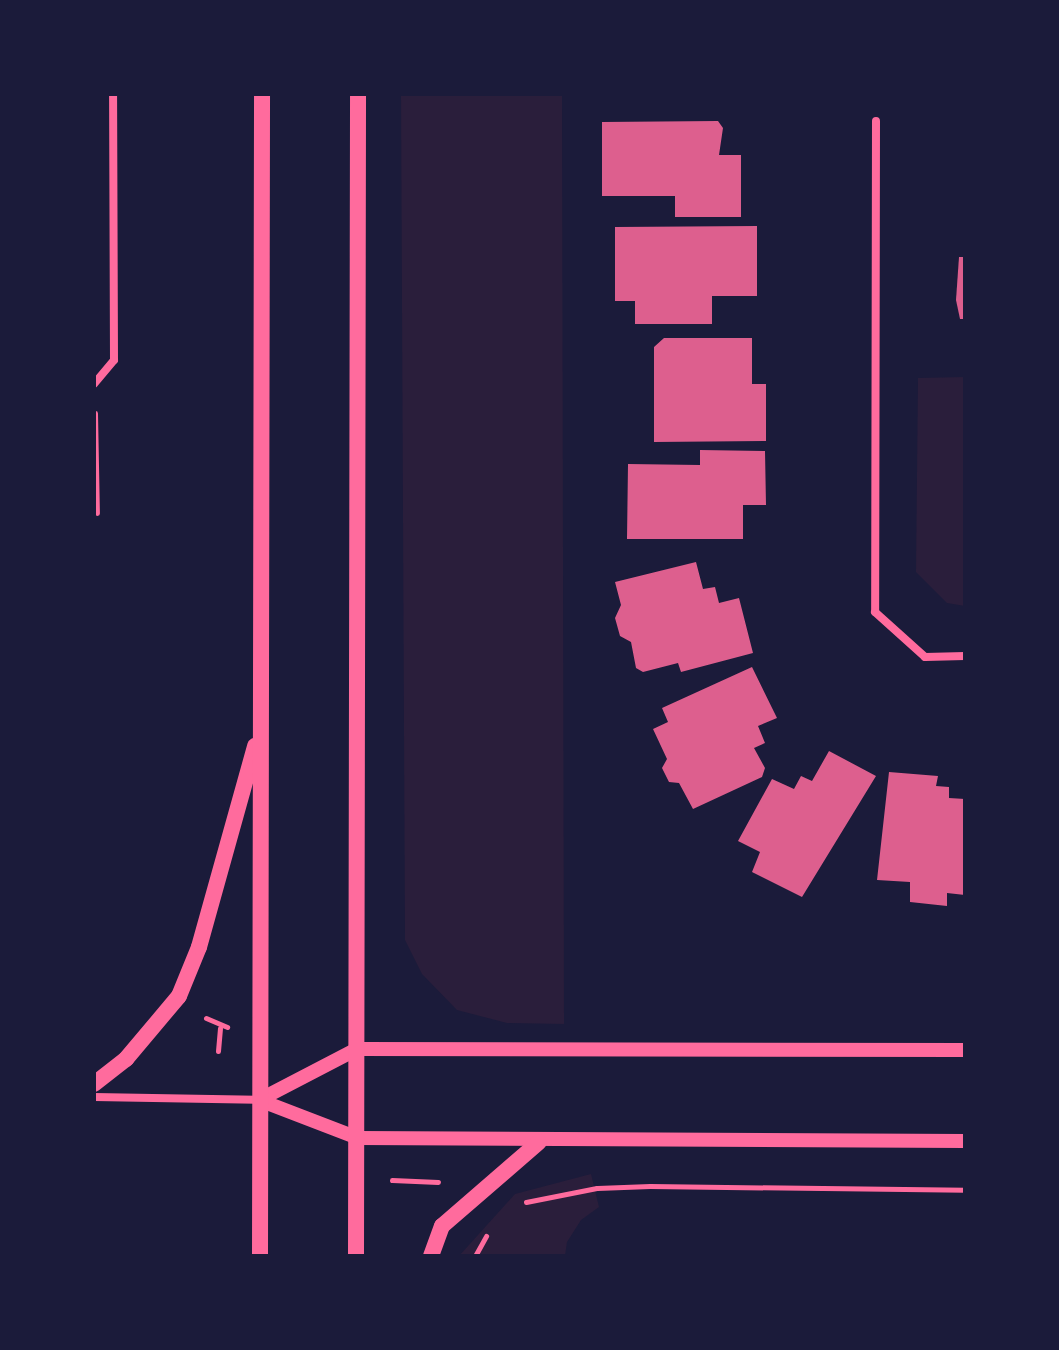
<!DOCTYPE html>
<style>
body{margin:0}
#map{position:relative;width:1059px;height:1350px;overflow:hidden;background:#1b1b3a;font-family:Signika,sans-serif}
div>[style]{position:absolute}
.green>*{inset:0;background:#2a1e3b}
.building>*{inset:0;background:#dd5f8e}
.path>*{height:5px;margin:-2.5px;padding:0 2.5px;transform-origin:2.5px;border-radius:2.5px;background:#ff6b9d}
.minor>*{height:8px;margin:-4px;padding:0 4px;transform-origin:4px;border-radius:4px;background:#ff6b9d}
.tertiary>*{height:14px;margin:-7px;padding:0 7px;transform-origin:7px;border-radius:7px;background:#ff6b9d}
.secondary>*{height:16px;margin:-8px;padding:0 8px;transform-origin:8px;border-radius:8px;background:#ff6b9d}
span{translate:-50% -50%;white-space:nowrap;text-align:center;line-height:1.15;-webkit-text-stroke:6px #1b1b3a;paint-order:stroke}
.frame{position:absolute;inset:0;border:96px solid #1b1b3a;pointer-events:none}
</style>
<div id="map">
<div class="green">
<i style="clip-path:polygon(401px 94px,562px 94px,564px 1024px,507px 1023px,457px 1010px,422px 974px,405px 940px)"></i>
<i style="clip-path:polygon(965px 377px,965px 606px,947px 603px,916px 572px,918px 378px)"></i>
<i style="clip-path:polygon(591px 1174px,599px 1207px,581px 1220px,567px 1242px,565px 1256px,459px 1256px,515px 1194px)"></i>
</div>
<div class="building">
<i style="clip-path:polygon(718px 121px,723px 128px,719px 155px,741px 155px,741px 217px,675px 217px,675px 196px,602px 196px,602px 122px)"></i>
<i style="clip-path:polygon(757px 226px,757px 296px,712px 296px,712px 324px,635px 324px,635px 301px,615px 301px,615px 227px)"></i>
<i style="clip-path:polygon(959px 257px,965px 257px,965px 319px,960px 319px,956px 300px)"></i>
<i style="clip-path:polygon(664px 338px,752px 338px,752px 384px,766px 384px,766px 441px,654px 442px,654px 347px)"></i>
<i style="clip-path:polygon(700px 450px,765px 451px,766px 505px,743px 505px,743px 539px,627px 539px,628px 464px,700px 465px)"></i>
<i style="clip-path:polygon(696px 562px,703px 589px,715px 587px,719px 603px,739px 598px,753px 653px,681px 672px,678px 663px,643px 672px,636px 668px,631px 642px,620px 636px,615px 618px,621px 605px,615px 582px)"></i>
<i style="clip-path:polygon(752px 667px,777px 718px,758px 726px,765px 743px,754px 748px,765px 768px,762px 777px,693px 809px,679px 783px,669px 782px,662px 768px,667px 759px,653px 729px,668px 722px,662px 708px)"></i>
<i style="clip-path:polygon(829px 751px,876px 776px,802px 897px,752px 872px,760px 852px,738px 841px,772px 779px,794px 789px,801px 776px,812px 781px)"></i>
<i style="clip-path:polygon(889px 772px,938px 776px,936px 786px,949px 787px,949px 798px,965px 799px,965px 895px,947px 893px,947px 906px,910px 902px,910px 882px,877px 880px)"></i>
</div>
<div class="path">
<i style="left:95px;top:413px;width:100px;rotate:88.9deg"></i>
<i style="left:206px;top:1018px;width:23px;rotate:23deg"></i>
<i style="left:218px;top:1051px;width:23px;rotate:-85deg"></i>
<i style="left:392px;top:1180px;width:46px;rotate:2.5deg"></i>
<i style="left:526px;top:1202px;width:72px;rotate:-11.2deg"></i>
<i style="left:597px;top:1188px;width:53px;rotate:-2.2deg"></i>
<i style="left:650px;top:1186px;width:315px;rotate:0.7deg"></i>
<i style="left:475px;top:1256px;width:23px;rotate:-61deg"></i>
</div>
<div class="minor">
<i style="left:876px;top:121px;width:491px;rotate:90.1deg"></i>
<i style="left:875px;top:612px;width:67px;rotate:42deg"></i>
<i style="left:925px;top:657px;width:40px;rotate:-1.4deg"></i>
<i style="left:94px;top:384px;width:31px;rotate:-50deg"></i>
<i style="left:114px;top:360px;width:266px;rotate:-90.2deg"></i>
<i style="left:94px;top:1097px;width:165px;rotate:1deg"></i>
</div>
<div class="tertiary">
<i style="left:259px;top:1100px;width:110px;rotate:-27.5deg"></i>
<i style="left:357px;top:1049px;width:608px;rotate:0.09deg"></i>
<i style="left:259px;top:1100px;width:106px;rotate:21deg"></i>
<i style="left:358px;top:1138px;width:607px;rotate:0.28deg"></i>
</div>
<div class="secondary">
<i style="left:94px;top:1084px;width:41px;rotate:-38deg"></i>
<i style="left:126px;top:1059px;width:82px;rotate:-49.9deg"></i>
<i style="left:179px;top:996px;width:53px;rotate:-67.8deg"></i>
<i style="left:199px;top:947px;width:209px;rotate:-74.4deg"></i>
<i style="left:260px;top:1256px;width:1162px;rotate:-89.9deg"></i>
<i style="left:356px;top:1256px;width:1162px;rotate:-89.9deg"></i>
<i style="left:431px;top:1256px;width:32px;rotate:-70deg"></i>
<i style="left:442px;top:1226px;width:128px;rotate:-40.9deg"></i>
</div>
<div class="frame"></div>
</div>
